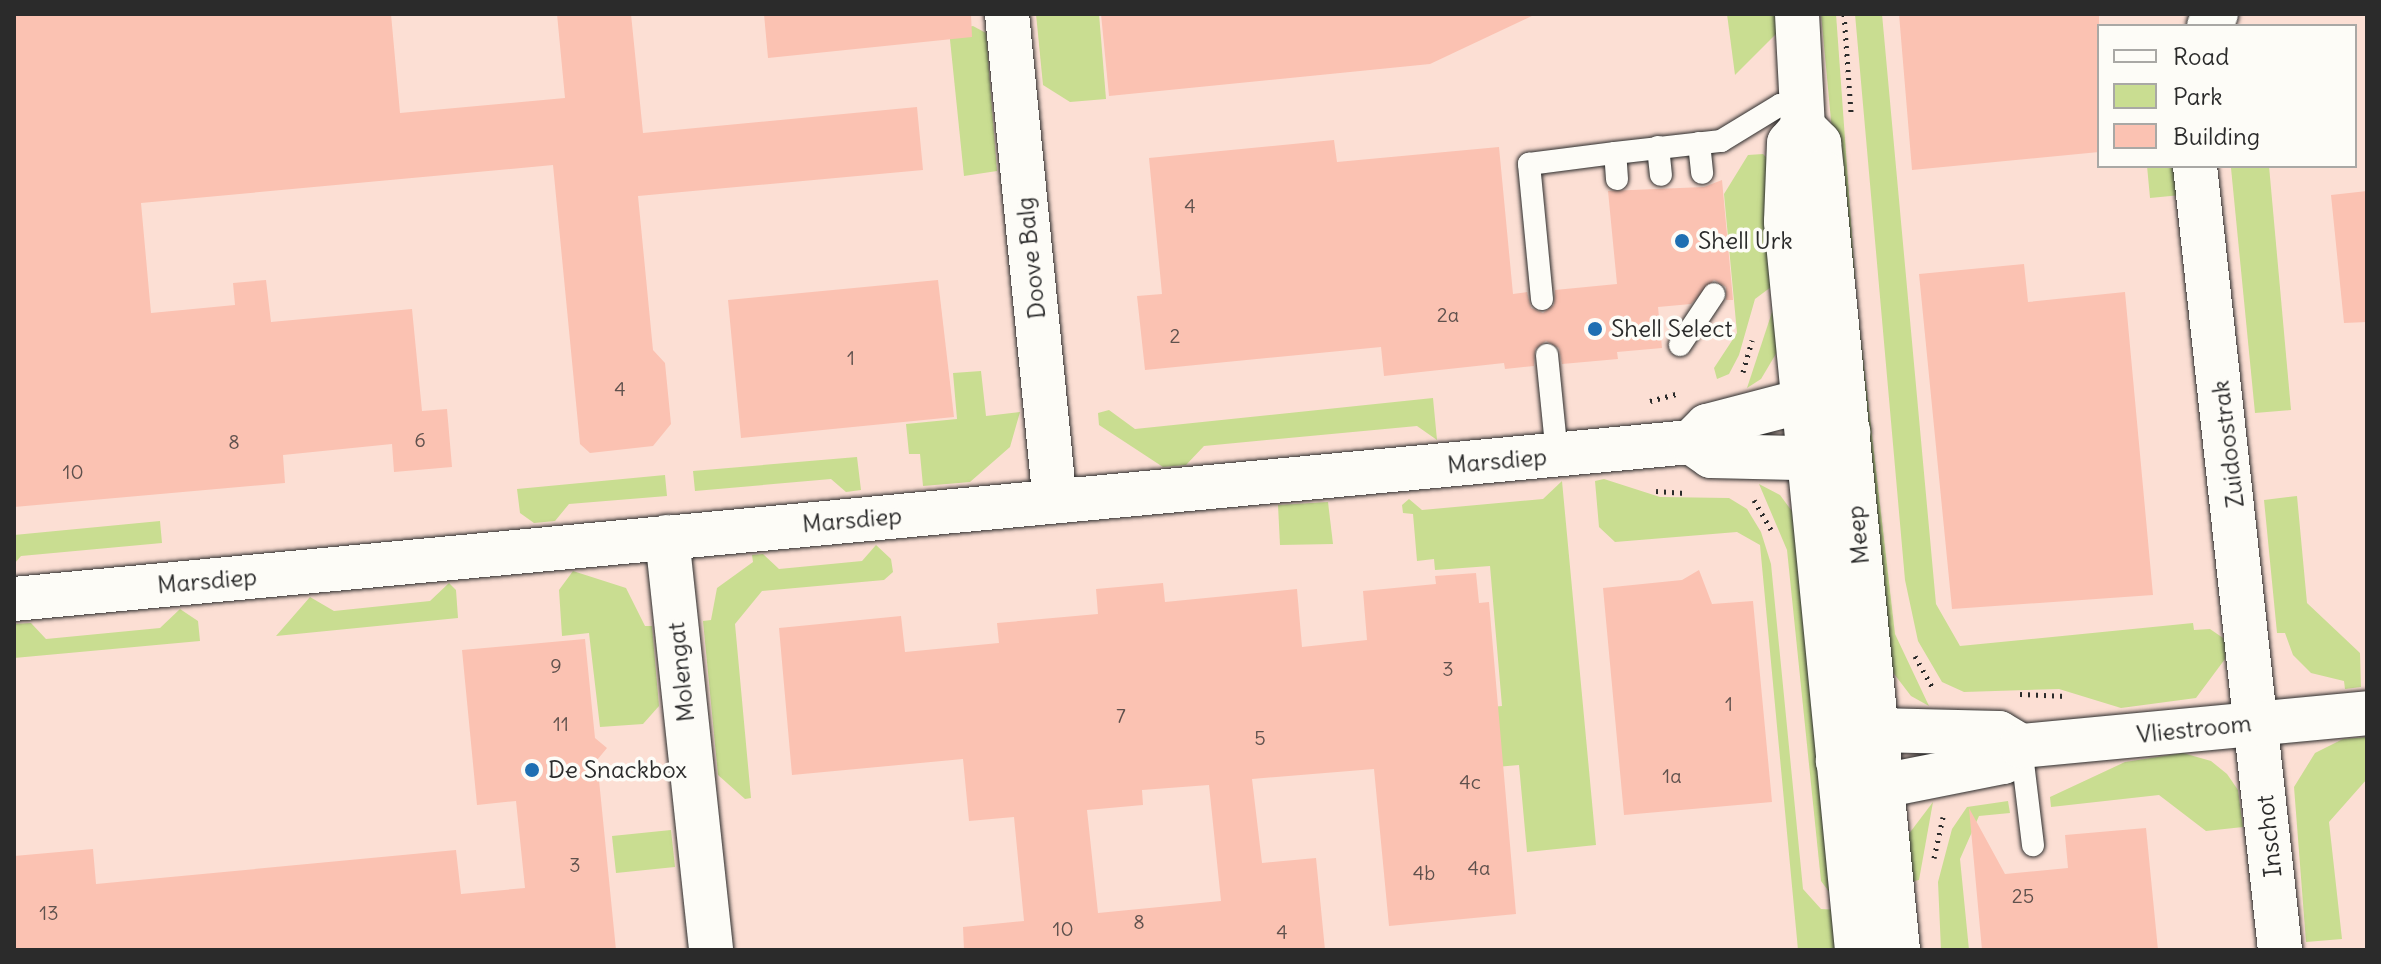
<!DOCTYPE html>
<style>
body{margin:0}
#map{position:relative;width:2381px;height:964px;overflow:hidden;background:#fcebe2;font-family:Delius,sans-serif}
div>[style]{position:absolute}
.built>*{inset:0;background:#fcdfd4}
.green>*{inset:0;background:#c9dd91}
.building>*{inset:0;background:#fbc2b2}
.path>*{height:5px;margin-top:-2.5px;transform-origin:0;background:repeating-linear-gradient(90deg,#2b2b2b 0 2px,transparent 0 8px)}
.roads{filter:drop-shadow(0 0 2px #2b2b2b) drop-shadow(0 0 2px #2b2b2b)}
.service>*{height:22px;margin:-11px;padding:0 11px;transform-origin:11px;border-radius:11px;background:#fdfcf7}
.minor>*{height:44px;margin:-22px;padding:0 22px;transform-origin:22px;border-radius:22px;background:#fdfcf7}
.tertiary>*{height:44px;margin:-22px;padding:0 22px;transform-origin:22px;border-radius:22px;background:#fdfcf7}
.secondary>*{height:44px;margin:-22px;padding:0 22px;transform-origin:22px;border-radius:22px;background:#fdfcf7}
.dots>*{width:22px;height:22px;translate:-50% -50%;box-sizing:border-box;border:4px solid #fdfcf7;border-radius:50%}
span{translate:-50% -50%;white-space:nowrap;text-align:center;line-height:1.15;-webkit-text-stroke:7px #fdfcf7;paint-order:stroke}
.number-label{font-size:20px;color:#5f514d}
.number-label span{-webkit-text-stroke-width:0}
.poi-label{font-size:24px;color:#2b2b2b}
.left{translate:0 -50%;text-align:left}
.street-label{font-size:24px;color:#2b2b2b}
.frame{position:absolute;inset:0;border:16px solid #2b2b2b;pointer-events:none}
.legend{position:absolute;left:2097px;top:24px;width:260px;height:144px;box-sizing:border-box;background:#fdfcf7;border:2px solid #a9a8a5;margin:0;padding:10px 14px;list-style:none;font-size:24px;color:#2b2b2b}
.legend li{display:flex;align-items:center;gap:16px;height:40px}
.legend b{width:40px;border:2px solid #a9a8a5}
</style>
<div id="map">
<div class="built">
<i style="clip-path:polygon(evenodd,14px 14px,2367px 14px,2367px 950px,14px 950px,14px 14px,2099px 26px,2355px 26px,2355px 166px,2099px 166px,2099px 26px)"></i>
</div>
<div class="green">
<i style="clip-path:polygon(1036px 14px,1099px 14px,1106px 99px,1070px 102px,1043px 85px)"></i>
<i style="clip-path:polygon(1727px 14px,1776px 14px,1776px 34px,1735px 75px)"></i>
<i style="clip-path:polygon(1821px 14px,1836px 14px,1855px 278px,1846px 279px)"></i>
<i style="clip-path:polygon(1855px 14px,1882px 14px,1936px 604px,1960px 646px,2193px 623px,2194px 630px,2210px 629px,2226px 640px,2225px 659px,2196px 698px,2121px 708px,2059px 689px,1964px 692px,1942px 682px,1918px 641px,1905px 580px)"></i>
<i style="clip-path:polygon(973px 26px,986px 33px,997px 171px,964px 176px,949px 30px)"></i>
<i style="clip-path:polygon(1763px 154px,1770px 161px,1771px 287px,1755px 299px,1739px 355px,1729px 374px,1717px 379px,1714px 368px,1737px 333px,1724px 194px,1748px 155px)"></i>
<i style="clip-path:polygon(2147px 166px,2178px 166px,2181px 195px,2150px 198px)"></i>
<i style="clip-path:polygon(2269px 166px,2291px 410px,2255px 413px,2231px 168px)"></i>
<i style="clip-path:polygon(1856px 297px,1895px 634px,1929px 706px,1911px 696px,1888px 666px,1848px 298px)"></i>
<i style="clip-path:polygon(1774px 306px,1780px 347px,1761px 379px,1747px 388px)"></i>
<i style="clip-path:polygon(981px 371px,986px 416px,1020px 412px,1010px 447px,970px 482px,923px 486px,920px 454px,909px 454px,906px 424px,957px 419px,953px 373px)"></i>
<i style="clip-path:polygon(1433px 398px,1437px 440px,1417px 426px,1204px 446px,1186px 465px,1163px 467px,1099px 425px,1098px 413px,1109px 410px,1135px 429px)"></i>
<i style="clip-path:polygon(857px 457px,861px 490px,846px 492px,831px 479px,695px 491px,693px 471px)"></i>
<i style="clip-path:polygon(665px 475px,667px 496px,569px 504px,555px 521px,534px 523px,520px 513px,517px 489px)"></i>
<i style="clip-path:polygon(1604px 479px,1660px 497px,1729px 498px,1747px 509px,1761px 532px,1771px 564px,1803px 889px,1821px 909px,1842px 910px,1846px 950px,1798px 950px,1760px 545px,1737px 532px,1615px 542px,1599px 527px,1595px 481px)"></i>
<i style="clip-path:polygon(1562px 481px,1596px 845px,1527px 852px,1519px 765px,1392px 776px,1401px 715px,1502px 706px,1490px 566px,1435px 570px,1434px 559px,1417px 561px,1413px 514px,1403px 513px,1402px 505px,1409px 499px,1422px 510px,1543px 499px)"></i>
<i style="clip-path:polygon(1759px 484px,1780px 495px,1797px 518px,1830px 893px,1821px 881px,1787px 550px)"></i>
<i style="clip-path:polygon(2297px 496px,2307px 603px,2360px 653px,2361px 687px,2345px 689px,2344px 681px,2311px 673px,2293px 655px,2285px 633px,2277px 633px,2264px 500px)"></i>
<i style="clip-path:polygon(1328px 502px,1333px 544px,1280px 545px,1278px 505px)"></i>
<i style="clip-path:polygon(160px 521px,162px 543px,21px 556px,14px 564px,14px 535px)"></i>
<i style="clip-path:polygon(876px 545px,891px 559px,893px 572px,884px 580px,762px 591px,735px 624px,751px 798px,745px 799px,718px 775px,703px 621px,711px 620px,717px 588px,753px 562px,752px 555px,763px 554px,779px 569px,862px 561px)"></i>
<i style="clip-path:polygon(573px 571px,626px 588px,645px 626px,652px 626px,659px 706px,643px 724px,600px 727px,589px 633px,562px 636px,559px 590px)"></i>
<i style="clip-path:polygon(449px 583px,456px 590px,458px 618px,276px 636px,310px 597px,334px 611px,430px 601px)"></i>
<i style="clip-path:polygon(180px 609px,198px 621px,200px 641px,14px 658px,14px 624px,31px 623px,46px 639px,160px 628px)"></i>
<i style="clip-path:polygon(2367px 737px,2367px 779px,2329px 822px,2342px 939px,2306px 942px,2294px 787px,2315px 753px,2343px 739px)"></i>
<i style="clip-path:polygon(2183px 753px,2211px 761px,2227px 774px,2238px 790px,2243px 827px,2206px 831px,2159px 795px,2051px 807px,2050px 797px,2125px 762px)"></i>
<i style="clip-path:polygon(2008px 801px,2010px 813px,1979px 816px,1960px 859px,1969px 950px,1941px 950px,1938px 882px,1952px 829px,1967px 807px)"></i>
<i style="clip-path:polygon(1933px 802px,1919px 880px,1905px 883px,1908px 835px)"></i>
<i style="clip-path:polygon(671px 830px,675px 867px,616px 873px,612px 836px)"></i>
</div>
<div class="building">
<i style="clip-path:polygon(14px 14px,391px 14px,400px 113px,565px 98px,557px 14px,631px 14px,643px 133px,917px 107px,923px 170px,638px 196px,653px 350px,665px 363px,671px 424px,653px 446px,590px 453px,580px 444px,553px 165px,141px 203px,151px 313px,235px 305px,233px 283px,266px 280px,271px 322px,412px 309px,422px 411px,447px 409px,452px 467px,394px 472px,392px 444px,283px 455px,285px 483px,14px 507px)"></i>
<i style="clip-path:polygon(764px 14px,971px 14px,972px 37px,768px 58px)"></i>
<i style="clip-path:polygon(1101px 14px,1536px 14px,1430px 64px,1109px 96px)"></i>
<i style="clip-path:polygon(1899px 14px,2099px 14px,2099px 152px,1912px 170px)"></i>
<i style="clip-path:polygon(1334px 140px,1337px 162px,1499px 147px,1513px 294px,1527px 292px,1531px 308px,1543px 313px,1554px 305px,1555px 290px,1617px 284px,1608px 191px,1704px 187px,1722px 180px,1733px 300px,1726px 300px,1726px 287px,1714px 280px,1691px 304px,1658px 307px,1662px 348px,1617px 352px,1618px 359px,1562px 364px,1559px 348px,1546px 341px,1535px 349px,1534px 366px,1505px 369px,1504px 363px,1384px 376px,1381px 347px,1145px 370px,1137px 296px,1162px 294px,1149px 158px)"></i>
<i style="clip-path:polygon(2367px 191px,2367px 322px,2344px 323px,2331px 195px)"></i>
<i style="clip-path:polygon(2024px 264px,2028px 302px,2125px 292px,2153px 595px,1952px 609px,1919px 274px)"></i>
<i style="clip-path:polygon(938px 280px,954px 417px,741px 438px,728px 300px)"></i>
<i style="clip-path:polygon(1699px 570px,1712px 604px,1753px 601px,1772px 802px,1624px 815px,1603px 588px,1682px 580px)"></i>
<i style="clip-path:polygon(evenodd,1476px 573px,1479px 603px,1489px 602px,1516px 914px,1389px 926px,1374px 769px,1252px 779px,1262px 863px,1316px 858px,1325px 950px,964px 950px,963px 927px,1024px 921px,1014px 817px,969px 821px,963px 759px,792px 775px,779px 628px,901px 616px,905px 652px,999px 643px,997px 623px,1098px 614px,1096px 589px,1163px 583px,1165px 602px,1297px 589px,1302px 647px,1367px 640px,1363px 591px,1436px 584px,1435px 576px,1476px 573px,1209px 785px,1221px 901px,1098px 913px,1087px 810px,1143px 805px,1142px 790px,1209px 785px)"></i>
<i style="clip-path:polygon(585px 639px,595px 738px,607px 748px,597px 760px,616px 950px,14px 950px,14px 856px,93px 849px,96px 884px,456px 850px,461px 894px,525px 888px,516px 801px,477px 805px,462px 650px)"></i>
<i style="clip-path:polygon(1969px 808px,2005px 874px,2068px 868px,2065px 835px,2146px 828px,2158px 950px,1982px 950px)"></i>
</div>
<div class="path">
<i style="left:1844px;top:14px;width:98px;rotate:85.9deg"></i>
<i style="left:1743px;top:372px;width:33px;rotate:-74deg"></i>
<i style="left:1650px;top:401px;width:30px;rotate:-15deg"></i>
<i style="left:1656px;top:491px;width:29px;rotate:4deg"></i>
<i style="left:1754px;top:500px;width:34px;rotate:60deg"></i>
<i style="left:1915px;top:656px;width:38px;rotate:61deg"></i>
<i style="left:2020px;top:694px;width:46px;rotate:2.5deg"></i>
<i style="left:1934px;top:858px;width:42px;rotate:-77.6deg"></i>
</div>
<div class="roads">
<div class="service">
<i style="left:1699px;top:143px;width:30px;rotate:84deg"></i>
<i style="left:1658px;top:147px;width:28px;rotate:84deg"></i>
<i style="left:1617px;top:179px;width:26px;rotate:-94deg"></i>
<i style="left:1615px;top:153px;width:107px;rotate:-6.5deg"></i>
<i style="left:1721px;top:141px;width:69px;rotate:-31.4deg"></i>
<i style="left:1780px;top:105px;width:22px;rotate:-3deg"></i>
<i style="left:1542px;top:299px;width:136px;rotate:-95.5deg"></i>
<i style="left:1529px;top:164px;width:87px;rotate:-7.3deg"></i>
<i style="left:1680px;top:345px;width:61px;rotate:-56.3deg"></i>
<i style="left:1547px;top:355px;width:100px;rotate:84.3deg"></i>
<i style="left:2021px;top:746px;width:100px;rotate:83.1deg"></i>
</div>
<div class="minor">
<i style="left:1007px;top:14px;width:489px;rotate:84.4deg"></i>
<i style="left:2209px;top:26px;width:14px;rotate:-60deg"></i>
<i style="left:2195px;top:166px;width:789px;rotate:83.81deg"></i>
<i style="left:667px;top:537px;width:415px;rotate:83.9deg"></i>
<i style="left:2021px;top:746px;width:24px;rotate:138deg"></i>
<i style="left:2003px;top:762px;width:123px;rotate:168.8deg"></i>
<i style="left:1882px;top:786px;width:51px;rotate:-150.4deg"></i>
<i style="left:1838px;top:761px;width:49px;rotate:-39.2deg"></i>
<i style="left:1876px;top:730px;width:123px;rotate:1.4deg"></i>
<i style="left:1999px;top:733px;width:26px;rotate:31deg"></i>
<i style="left:2021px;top:746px;width:348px;rotate:-5.4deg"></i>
</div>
<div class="tertiary">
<i style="left:14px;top:599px;width:1684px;rotate:-5.35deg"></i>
<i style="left:1691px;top:442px;width:23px;rotate:-45deg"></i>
<i style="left:1707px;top:426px;width:87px;rotate:-14.7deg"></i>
<i style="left:1791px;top:404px;width:12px;rotate:-5deg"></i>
<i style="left:1803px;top:403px;width:54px;rotate:32.8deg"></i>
<i style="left:1848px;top:432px;width:58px;rotate:153.4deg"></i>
<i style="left:1796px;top:458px;width:85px;rotate:-178.7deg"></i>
<i style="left:1711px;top:456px;width:24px;rotate:-145deg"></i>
</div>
<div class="secondary">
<i style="left:1797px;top:14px;width:113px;rotate:87deg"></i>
<i style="left:1803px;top:127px;width:23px;rotate:45deg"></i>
<i style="left:1819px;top:143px;width:29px;rotate:84deg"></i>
<i style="left:1822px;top:172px;width:782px;rotate:84.42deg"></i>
<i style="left:1803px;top:127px;width:21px;rotate:131deg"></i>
<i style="left:1789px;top:143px;width:79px;rotate:92.2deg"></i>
<i style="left:1786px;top:222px;width:731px;rotate:84.43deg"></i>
</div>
</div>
<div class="dots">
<i style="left:1682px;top:241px;background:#1f6fb2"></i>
<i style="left:1595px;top:329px;background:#1f6fb2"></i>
<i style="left:532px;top:770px;background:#1f6fb2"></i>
</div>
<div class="number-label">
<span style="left:1190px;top:205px">4</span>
<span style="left:1448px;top:314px">2a</span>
<span style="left:1175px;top:335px">2</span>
<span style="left:851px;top:357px">1</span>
<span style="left:620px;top:388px">4</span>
<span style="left:420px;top:439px">6</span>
<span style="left:234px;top:441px">8</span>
<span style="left:73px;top:471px">10</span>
<span style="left:556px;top:665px">9</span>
<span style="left:1448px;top:668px">3</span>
<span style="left:1729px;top:703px">1</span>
<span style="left:1121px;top:715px">7</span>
<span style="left:561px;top:723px">11</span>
<span style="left:1260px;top:737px">5</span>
<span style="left:1672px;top:775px">1a</span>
<span style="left:1470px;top:781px">4c</span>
<span style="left:575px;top:864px">3</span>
<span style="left:1479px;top:867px">4a</span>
<span style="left:1424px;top:872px">4b</span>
<span style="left:2023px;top:895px">25</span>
<span style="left:49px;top:912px">13</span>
<span style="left:1139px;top:921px">8</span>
<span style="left:1063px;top:928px">10</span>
<span style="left:1282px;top:931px">4</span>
</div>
<div class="poi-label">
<span class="left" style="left:1698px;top:241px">Shell Urk</span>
<span class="left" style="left:1611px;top:329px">Shell Select</span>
<span class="left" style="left:548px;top:770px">De Snackbox</span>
</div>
<div class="street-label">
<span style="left:1031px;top:258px;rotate:-96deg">Doove Balg</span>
<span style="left:2228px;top:444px;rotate:-97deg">Zuidoostrak</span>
<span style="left:1497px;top:461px;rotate:-5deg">Marsdiep</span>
<span style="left:852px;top:520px;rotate:-5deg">Marsdiep</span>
<span style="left:1858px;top:535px;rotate:-96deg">Meep</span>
<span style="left:207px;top:581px;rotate:-5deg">Marsdiep</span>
<span style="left:681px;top:672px;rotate:-96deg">Molengat</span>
<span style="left:2194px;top:729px;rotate:-6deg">Vliestroom</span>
<span style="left:2269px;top:836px;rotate:-96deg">Inschot</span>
</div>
<div class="frame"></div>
<ul class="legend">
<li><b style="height:10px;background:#fdfcf7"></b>Road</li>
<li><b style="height:22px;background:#c9dd91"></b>Park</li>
<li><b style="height:22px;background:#fbc2b2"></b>Building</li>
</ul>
</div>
